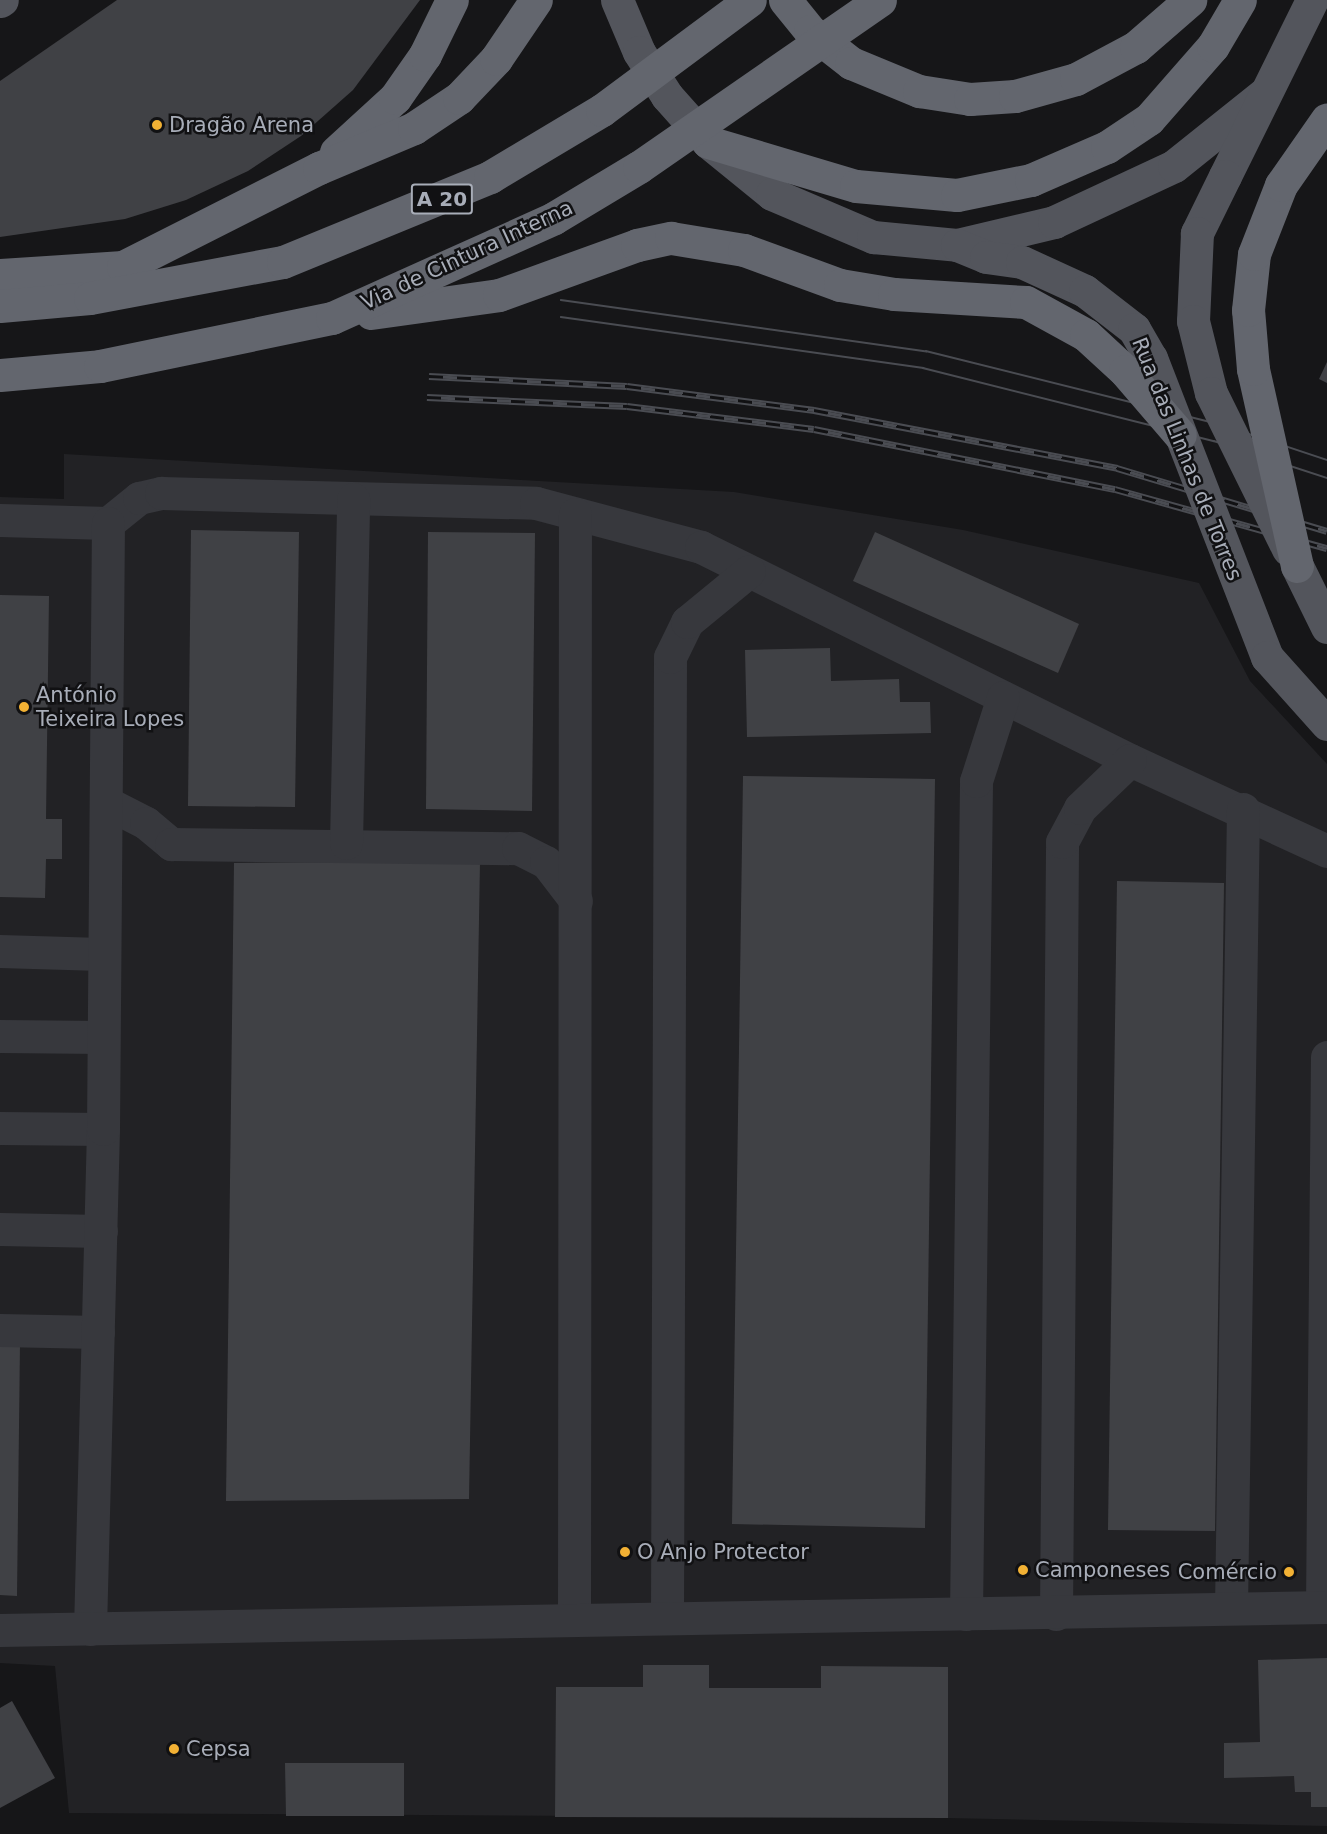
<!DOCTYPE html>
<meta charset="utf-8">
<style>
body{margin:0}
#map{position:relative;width:1327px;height:1834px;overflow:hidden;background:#161618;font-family:"DejaVu Sans",sans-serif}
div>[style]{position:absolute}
.built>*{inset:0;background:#222225}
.building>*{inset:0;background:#404145}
.minor>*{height:33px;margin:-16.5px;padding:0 16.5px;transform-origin:16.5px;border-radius:16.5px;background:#37383d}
.major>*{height:33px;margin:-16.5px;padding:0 16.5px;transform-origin:16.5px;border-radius:16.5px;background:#53555c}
.highway>*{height:33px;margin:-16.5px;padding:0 16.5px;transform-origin:16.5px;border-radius:16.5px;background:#63666e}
.tram>*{height:1.5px;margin:-0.75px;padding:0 0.75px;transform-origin:0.75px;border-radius:0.75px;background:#4a4c52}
.rail>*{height:7px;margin-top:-3.5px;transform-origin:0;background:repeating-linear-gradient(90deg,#111113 0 14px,#4a4c52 0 28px);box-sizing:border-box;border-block:2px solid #4a4c52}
.major-bridge>*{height:33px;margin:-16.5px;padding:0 16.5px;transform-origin:16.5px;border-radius:16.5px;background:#53555c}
.highway-bridge>*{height:33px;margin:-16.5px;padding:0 16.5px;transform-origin:16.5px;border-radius:16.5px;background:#63666e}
.dots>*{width:16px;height:16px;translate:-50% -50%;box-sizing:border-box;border:3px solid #111113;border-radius:50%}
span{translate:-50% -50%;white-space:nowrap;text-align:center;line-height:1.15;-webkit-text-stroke:5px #111113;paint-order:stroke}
.shield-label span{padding:2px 4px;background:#111113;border:2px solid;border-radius:4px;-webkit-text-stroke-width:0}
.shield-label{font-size:20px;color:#a8adb8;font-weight:700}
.poi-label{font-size:21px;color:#a8adb8}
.left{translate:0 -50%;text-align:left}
.right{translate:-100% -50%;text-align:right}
.street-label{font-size:21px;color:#a8adb8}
</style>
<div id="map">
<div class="built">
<i style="clip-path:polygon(64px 454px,734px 492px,963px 530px,1199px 583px,1250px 681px,1327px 764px,1327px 1826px,948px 1818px,69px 1813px,55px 1666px,0 1663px,0 497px,64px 499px)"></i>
</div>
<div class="building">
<i style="clip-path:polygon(117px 0,420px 0,353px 90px,301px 136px,248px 171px,186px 200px,125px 219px,0 237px,0 81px)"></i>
<i style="clip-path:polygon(1327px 362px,1327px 383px,1319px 379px)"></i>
<i style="clip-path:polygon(191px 530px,299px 532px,295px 807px,188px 806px)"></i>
<i style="clip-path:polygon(428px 532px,535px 533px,532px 811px,426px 809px)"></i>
<i style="clip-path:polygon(875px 532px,1079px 624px,1058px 673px,853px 581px)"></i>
<i style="clip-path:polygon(0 595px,49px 596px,46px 819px,62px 819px,62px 859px,46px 859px,45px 898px,0 897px)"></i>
<i style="clip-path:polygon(830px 648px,831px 681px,899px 679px,900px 702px,930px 702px,931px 733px,747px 737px,745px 650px)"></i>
<i style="clip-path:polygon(743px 776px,935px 779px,925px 1528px,732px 1524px)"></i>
<i style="clip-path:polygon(480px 861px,469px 1499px,226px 1501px,234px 863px)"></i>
<i style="clip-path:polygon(1117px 881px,1224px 883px,1215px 1531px,1108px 1530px)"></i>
<i style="clip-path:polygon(0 1342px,20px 1342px,17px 1596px,0 1595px)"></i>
<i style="clip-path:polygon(1327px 1658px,1327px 1807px,1311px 1807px,1311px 1792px,1295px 1792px,1294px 1776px,1224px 1778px,1224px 1743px,1260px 1742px,1258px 1660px)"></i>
<i style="clip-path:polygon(643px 1665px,709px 1665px,709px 1688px,821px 1688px,821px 1666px,948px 1667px,948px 1818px,555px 1817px,556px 1687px,643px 1687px)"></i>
<i style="clip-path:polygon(12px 1701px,55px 1778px,0 1808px,0 1708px)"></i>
<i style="clip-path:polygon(285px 1763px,404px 1763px,404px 1816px,286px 1816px)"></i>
</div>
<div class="minor">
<i style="left:0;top:520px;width:108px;rotate:1.6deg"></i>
<i style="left:108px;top:523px;width:40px;rotate:-39deg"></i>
<i style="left:139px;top:498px;width:23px;rotate:-13deg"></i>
<i style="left:161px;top:493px;width:375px;rotate:1.5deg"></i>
<i style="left:536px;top:503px;width:171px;rotate:14.9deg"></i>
<i style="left:701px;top:547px;width:479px;rotate:26.4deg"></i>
<i style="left:1130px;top:760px;width:217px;rotate:24.8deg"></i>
<i style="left:107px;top:803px;width:44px;rotate:27.1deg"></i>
<i style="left:146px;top:823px;width:33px;rotate:40deg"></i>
<i style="left:171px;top:844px;width:347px;rotate:0.7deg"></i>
<i style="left:518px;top:848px;width:31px;rotate:27deg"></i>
<i style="left:546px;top:862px;width:49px;rotate:52.4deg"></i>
<i style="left:346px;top:843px;width:344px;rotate:-88.8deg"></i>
<i style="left:0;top:951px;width:101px;rotate:1.7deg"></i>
<i style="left:0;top:1036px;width:102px;rotate:0.6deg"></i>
<i style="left:0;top:1128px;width:103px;rotate:0.6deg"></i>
<i style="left:0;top:1229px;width:101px;rotate:1.1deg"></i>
<i style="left:0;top:1330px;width:98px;rotate:1.2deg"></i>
<i style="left:1322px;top:1607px;width:550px;rotate:-89.48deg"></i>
<i style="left:1231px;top:1608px;width:799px;rotate:-89.14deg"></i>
<i style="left:966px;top:1614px;width:833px;rotate:-89.31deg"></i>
<i style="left:976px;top:781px;width:88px;rotate:-72.2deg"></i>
<i style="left:1056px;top:1614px;width:772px;rotate:-89.55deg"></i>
<i style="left:1062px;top:842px;width:38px;rotate:-62deg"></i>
<i style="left:1080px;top:808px;width:69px;rotate:-43.8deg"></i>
<i style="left:667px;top:1616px;width:959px;rotate:-89.82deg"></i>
<i style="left:670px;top:657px;width:39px;rotate:-64deg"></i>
<i style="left:687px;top:622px;width:80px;rotate:-39.4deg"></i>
<i style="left:574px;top:1618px;width:1104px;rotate:-89.95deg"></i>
<i style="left:90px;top:1629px;width:500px;rotate:-88.51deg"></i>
<i style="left:103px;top:1129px;width:606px;rotate:-89.53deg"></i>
<i style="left:0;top:1630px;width:1327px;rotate:-0.99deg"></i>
</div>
<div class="major">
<i style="left:617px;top:0;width:56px;rotate:67.1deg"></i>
<i style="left:639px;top:52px;width:52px;rotate:57.5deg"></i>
<i style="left:667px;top:96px;width:62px;rotate:48.3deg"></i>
<i style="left:708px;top:142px;width:82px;rotate:39.1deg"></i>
<i style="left:772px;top:194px;width:110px;rotate:23.1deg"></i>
<i style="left:873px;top:237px;width:84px;rotate:5.4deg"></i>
<i style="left:957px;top:245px;width:100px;rotate:-13.3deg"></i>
<i style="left:1054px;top:222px;width:132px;rotate:-25deg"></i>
<i style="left:1174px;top:166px;width:117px;rotate:-38.7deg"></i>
<i style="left:0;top:1px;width:2px;rotate:-27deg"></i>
<i style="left:1225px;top:176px;width:196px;rotate:-63.7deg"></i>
<i style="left:957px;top:245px;width:31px;rotate:22deg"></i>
<i style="left:986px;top:257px;width:36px;rotate:8deg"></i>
<i style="left:1297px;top:566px;width:68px;rotate:63.8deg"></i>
</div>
<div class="highway">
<i style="left:785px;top:0;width:40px;rotate:51deg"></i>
<i style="left:810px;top:31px;width:52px;rotate:38deg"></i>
<i style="left:851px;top:63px;width:74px;rotate:22.4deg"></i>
<i style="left:919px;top:91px;width:52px;rotate:8.9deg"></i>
<i style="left:970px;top:99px;width:45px;rotate:-3.8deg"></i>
<i style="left:1015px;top:96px;width:63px;rotate:-15.6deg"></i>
<i style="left:1076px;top:79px;width:68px;rotate:-28.1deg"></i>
<i style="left:1136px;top:47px;width:72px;rotate:-41deg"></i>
<i style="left:708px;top:142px;width:154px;rotate:16.6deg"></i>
<i style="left:856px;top:186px;width:101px;rotate:5.1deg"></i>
<i style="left:957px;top:195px;width:76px;rotate:-11.5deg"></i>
<i style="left:1031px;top:180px;width:83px;rotate:-23.5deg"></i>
<i style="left:1107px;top:147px;width:50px;rotate:-33.7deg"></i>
<i style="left:1149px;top:119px;width:97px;rotate:-48.8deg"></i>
<i style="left:1213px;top:46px;width:53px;rotate:-59.6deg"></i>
<i style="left:336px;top:152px;width:80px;rotate:-42.5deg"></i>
<i style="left:395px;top:98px;width:52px;rotate:-55.1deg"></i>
<i style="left:425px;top:55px;width:61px;rotate:-63.9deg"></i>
<i style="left:0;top:275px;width:123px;rotate:-3.7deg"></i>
<i style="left:123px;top:267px;width:220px;rotate:-26.8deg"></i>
<i style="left:319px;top:168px;width:103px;rotate:-22.8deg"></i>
<i style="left:414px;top:128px;width:54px;rotate:-33.7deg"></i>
<i style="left:459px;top:98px;width:54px;rotate:-46.5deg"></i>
<i style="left:496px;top:59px;width:71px;rotate:-55.9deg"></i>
<i style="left:0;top:306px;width:90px;rotate:-5.1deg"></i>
</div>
<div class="tram">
<i style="left:561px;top:300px;width:369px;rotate:8deg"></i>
<i style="left:926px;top:351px;width:302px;rotate:14deg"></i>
<i style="left:1219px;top:424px;width:114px;rotate:18.4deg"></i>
<i style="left:561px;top:317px;width:366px;rotate:8deg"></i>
<i style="left:923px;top:368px;width:300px;rotate:14.1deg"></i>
<i style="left:1214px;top:441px;width:119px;rotate:18.1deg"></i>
</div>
<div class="rail">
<i style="left:429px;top:376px;width:198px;rotate:2.9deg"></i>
<i style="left:627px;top:386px;width:189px;rotate:7.3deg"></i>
<i style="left:814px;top:410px;width:309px;rotate:10.8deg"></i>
<i style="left:1117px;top:468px;width:219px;rotate:16.7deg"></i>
<i style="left:427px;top:397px;width:200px;rotate:2.6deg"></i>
<i style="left:627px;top:406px;width:188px;rotate:7deg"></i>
<i style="left:814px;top:429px;width:307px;rotate:11.3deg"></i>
<i style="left:1115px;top:489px;width:220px;rotate:15.6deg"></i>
</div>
<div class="major-bridge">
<i style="left:1225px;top:176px;width:64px;rotate:116.2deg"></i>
<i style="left:1197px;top:233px;width:88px;rotate:92.6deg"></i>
<i style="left:1193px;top:321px;width:74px;rotate:76deg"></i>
<i style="left:1211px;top:393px;width:174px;rotate:63.7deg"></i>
<i style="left:1022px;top:262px;width:69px;rotate:24.7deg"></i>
<i style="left:1085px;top:291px;width:62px;rotate:37.8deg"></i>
<i style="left:1134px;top:329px;width:34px;rotate:60deg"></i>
<i style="left:1151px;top:358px;width:321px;rotate:68.8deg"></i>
<i style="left:1267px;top:657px;width:90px;rotate:48.2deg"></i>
</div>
<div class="highway-bridge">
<i style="left:90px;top:298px;width:196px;rotate:-10.6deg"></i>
<i style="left:283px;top:262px;width:224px;rotate:-22.3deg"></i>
<i style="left:490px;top:177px;width:131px;rotate:-30.9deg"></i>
<i style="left:602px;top:110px;width:184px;rotate:-36.6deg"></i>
<i style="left:371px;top:313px;width:129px;rotate:-8deg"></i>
<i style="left:499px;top:295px;width:147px;rotate:-19.9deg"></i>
<i style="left:637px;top:245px;width:35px;rotate:-12deg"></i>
<i style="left:671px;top:238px;width:74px;rotate:9.3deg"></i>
<i style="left:744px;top:250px;width:102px;rotate:20deg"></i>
<i style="left:840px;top:285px;width:55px;rotate:9.5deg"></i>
<i style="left:894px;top:294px;width:132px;rotate:3.5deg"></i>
<i style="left:1026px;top:302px;width:68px;rotate:28.8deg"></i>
<i style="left:1086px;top:335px;width:53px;rotate:42.7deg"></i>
<i style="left:1125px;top:371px;width:84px;rotate:49.3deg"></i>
<i style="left:0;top:375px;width:100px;rotate:-5.1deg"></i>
<i style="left:100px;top:366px;width:237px;rotate:-11.7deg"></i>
<i style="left:332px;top:318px;width:243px;rotate:-24.2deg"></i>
<i style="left:554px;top:218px;width:99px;rotate:-31deg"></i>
<i style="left:639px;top:167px;width:293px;rotate:-34.7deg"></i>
<i style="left:1297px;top:566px;width:202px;rotate:-102.6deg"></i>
<i style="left:1253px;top:369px;width:59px;rotate:-94.8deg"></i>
<i style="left:1248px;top:310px;width:56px;rotate:-83.9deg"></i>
<i style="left:1254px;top:254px;width:74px;rotate:-68.6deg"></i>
<i style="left:1281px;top:185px;width:80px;rotate:-55.1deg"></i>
</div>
<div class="dots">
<i style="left:157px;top:125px;background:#f2b134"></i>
<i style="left:24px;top:707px;background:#f2b134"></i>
<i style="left:625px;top:1552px;background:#f2b134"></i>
<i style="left:1023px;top:1570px;background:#f2b134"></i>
<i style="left:1289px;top:1572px;background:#f2b134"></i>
<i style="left:174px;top:1749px;background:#f2b134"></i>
</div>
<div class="shield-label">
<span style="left:442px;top:199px">A 20</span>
</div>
<div class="poi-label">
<span class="left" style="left:169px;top:125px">Dragão Arena</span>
<span class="left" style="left:36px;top:707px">António<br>Teixeira Lopes</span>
<span class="left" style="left:637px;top:1552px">O Anjo Protector</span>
<span class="left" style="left:1035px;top:1570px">Camponeses</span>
<span class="right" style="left:1277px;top:1572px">Comércio</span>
<span class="left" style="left:186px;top:1749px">Cepsa</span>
</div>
<div class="street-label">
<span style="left:467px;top:255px;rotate:-25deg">Via de Cintura Interna</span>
<span style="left:1187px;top:459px;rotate:68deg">Rua das Linhas de Torres</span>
</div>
</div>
